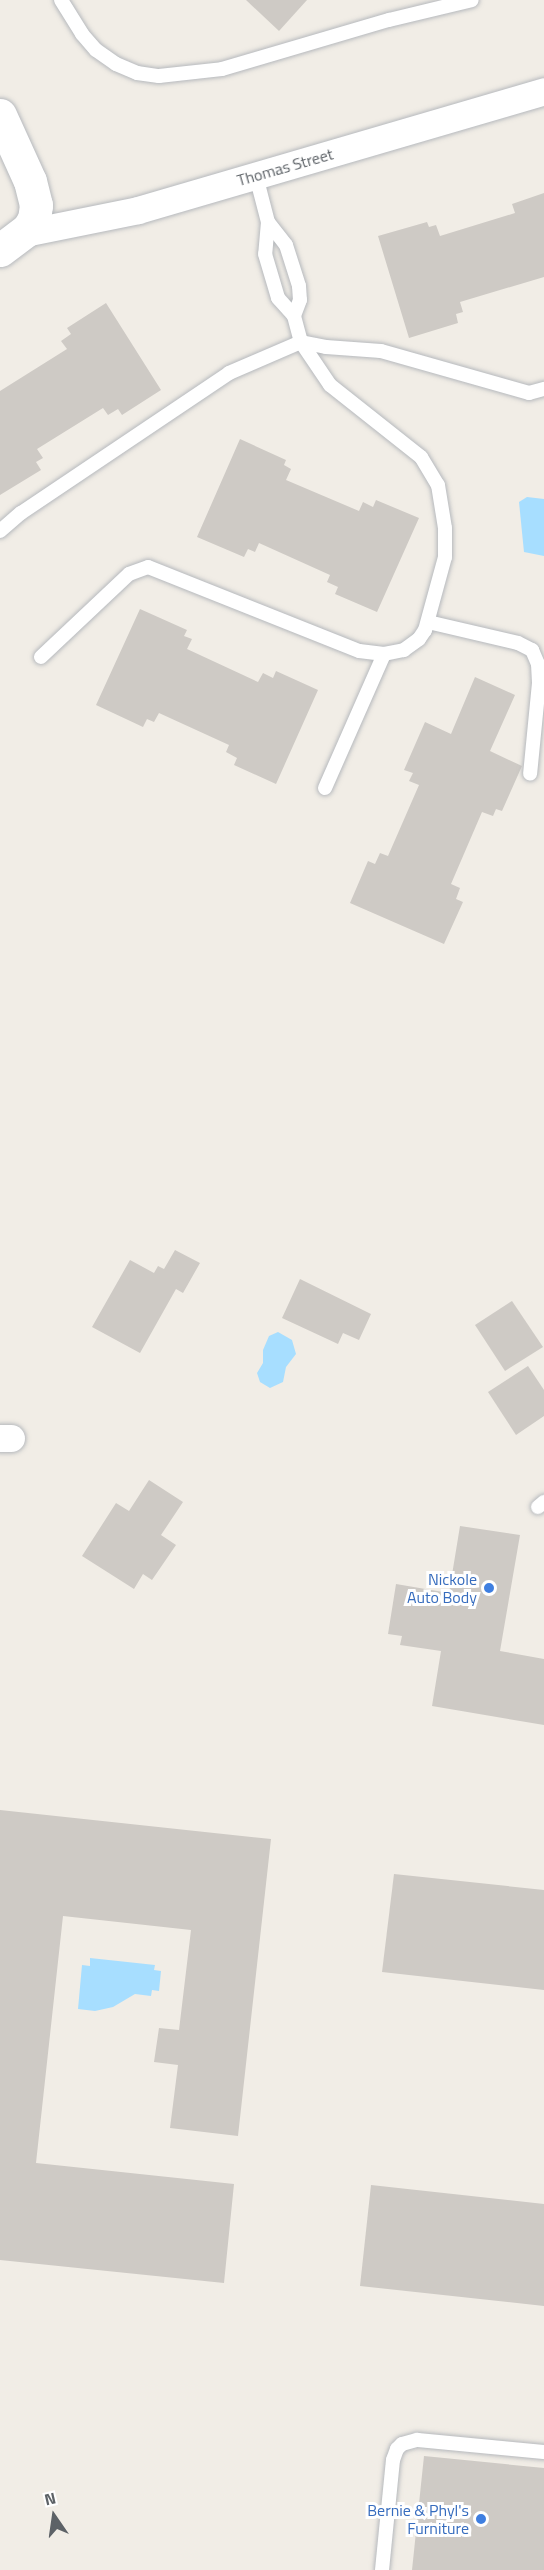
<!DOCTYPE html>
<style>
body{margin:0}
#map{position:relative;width:544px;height:2570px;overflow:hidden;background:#f1ede6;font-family:"Titillium Web",sans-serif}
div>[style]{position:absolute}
.water>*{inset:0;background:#a7deff}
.building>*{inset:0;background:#cecac5}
.roads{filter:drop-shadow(0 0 2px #b6b9bd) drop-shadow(0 0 2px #b6b9bd)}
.service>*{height:14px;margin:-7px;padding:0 7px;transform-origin:7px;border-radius:7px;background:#fff}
.minor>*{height:27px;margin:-13.5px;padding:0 13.5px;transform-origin:13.5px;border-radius:13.5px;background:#fff}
.tertiary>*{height:33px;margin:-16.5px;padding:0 16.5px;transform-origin:16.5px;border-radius:16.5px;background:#fff}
.dots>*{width:16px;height:16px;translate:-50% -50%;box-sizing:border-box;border:3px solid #fff;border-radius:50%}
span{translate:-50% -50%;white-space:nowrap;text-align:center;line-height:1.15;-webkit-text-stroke:6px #fff;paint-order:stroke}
.street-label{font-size:16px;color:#5d6267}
.shop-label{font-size:16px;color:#366cbe}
.right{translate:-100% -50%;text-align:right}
.north{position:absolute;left:24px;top:2486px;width:60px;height:60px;-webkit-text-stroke:4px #fff;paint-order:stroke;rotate:347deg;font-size:16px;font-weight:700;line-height:24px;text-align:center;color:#5d6267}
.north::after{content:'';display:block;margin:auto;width:21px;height:27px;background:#5d6267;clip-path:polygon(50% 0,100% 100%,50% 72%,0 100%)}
</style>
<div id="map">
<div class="water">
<i style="clip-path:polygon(527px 497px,544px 499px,544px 556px,524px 552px,519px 502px)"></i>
<i style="clip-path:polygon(278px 1332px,292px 1340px,296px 1354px,286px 1367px,283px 1382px,270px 1388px,260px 1382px,257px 1373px,263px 1363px,263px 1350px,269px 1336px)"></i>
<i style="clip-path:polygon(90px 1958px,155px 1965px,154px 1970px,161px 1971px,159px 1991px,152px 1990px,151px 1996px,135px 1994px,113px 2007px,95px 2011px,78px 2009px,82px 1965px,90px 1966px)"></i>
</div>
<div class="building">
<i style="clip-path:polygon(246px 0,307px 0,279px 31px)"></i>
<i style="clip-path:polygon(544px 193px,544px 277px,460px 302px,463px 312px,456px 314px,458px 323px,409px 338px,378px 236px,427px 222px,429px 227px,436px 225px,440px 236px,515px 213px,512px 204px)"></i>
<i style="clip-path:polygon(106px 303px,161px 390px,122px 415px,118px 409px,108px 415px,103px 408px,37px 449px,43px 458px,36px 462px,41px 470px,0 495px,0 391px,67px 349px,61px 341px,71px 334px,67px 328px)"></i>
<i style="clip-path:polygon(240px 439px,286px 460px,284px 465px,291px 469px,286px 480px,359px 511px,363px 502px,373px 507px,376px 500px,419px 518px,377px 612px,335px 594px,338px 587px,327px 582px,330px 575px,259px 543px,255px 552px,248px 549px,244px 557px,197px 537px)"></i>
<i style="clip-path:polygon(140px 609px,187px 630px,184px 636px,192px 639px,187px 649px,258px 682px,263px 673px,273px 678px,276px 671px,318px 690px,276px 784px,234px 765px,237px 758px,226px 752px,229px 745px,159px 713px,154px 722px,147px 719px,143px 727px,96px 705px)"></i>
<i style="clip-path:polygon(475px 677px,515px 695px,490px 751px,522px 766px,502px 811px,496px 809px,493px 816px,482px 812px,451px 884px,460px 888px,456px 899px,463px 902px,444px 944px,350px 903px,368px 861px,375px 864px,380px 853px,388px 856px,419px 785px,409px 781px,413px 773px,404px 770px,425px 722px,451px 734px)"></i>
<i style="clip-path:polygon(175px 1250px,200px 1263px,183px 1293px,176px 1289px,140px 1353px,92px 1327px,130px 1260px,154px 1273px,158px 1266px,164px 1269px)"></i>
<i style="clip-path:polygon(300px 1279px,371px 1314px,359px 1340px,343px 1333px,338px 1344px,282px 1318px)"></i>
<i style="clip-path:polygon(512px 1301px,543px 1347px,505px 1371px,475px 1325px)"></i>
<i style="clip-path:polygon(528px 1366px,544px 1390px,544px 1416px,516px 1435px,488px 1392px)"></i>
<i style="clip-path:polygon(149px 1480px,183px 1502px,161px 1535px,176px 1545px,152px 1580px,143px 1574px,134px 1589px,82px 1556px,116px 1503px,129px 1511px)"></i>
<i style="clip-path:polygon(460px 1526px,520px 1535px,500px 1651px,544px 1659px,544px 1725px,432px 1706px,441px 1651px,400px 1645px,402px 1636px,388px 1634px,396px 1584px,449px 1593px)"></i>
<i style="clip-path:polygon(0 1810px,271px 1839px,238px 2136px,170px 2128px,178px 2065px,154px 2062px,159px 2028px,179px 2030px,191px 1930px,63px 1916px,36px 2163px,234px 2184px,224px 2283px,0 2260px)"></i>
<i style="clip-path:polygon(394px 1874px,544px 1890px,544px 1990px,382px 1972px)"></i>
<i style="clip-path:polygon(371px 2185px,544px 2204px,544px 2306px,360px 2286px)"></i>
<i style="clip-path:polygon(424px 2456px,544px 2468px,544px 2570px,412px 2570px)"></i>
</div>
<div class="roads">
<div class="service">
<i style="left:61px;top:0;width:40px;rotate:58deg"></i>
<i style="left:82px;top:34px;width:21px;rotate:49deg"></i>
<i style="left:96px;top:50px;width:24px;rotate:35deg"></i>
<i style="left:116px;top:64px;width:23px;rotate:23deg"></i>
<i style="left:137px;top:73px;width:22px;rotate:8deg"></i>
<i style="left:159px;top:76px;width:63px;rotate:-6.3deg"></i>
<i style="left:222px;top:69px;width:174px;rotate:-16.4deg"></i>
<i style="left:389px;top:20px;width:85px;rotate:-13.5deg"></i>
<i style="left:256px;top:176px;width:48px;rotate:75.4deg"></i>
<i style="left:268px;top:222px;width:32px;rotate:95deg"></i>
<i style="left:265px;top:254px;width:46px;rotate:73.5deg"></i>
<i style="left:278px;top:298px;width:24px;rotate:48deg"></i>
<i style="left:294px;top:316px;width:27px;rotate:75deg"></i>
<i style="left:301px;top:342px;width:25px;rotate:11deg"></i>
<i style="left:326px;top:347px;width:55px;rotate:4.2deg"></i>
<i style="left:381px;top:351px;width:154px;rotate:15.8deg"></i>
<i style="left:529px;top:393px;width:16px;rotate:-15deg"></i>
<i style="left:268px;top:222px;width:29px;rotate:52deg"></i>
<i style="left:286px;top:245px;width:43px;rotate:72.4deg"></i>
<i style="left:299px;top:286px;width:14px;rotate:86deg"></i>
<i style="left:300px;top:300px;width:17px;rotate:111deg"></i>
<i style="left:0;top:531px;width:28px;rotate:-41deg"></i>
<i style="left:21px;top:513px;width:251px;rotate:-33.9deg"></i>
<i style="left:229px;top:373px;width:78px;rotate:-23.3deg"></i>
<i style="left:301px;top:342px;width:52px;rotate:56deg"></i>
<i style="left:330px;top:385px;width:116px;rotate:38.4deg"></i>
<i style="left:421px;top:457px;width:33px;rotate:59deg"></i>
<i style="left:438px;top:485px;width:44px;rotate:80.8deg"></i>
<i style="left:445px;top:528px;width:29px;rotate:90deg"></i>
<i style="left:445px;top:557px;width:76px;rotate:105.3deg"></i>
<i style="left:425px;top:630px;width:11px;rotate:124deg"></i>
<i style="left:419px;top:639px;width:19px;rotate:144deg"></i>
<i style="left:404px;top:650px;width:20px;rotate:169deg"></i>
<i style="left:384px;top:654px;width:25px;rotate:-173deg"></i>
<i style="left:359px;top:651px;width:227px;rotate:-158.3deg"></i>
<i style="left:148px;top:567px;width:20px;rotate:160deg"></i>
<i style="left:129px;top:574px;width:121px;rotate:136.7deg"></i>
<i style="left:428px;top:622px;width:92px;rotate:13.1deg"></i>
<i style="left:518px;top:643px;width:16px;rotate:27deg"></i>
<i style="left:532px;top:650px;width:15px;rotate:67deg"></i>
<i style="left:538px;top:664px;width:19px;rotate:87deg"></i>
<i style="left:539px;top:683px;width:91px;rotate:95.6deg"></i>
<i style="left:325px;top:788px;width:146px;rotate:-66.2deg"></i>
<i style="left:538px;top:1507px;width:8px;rotate:-40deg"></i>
<i style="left:382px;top:2570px;width:111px;rotate:-84.3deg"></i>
<i style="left:393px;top:2460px;width:12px;rotate:-70deg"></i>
<i style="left:397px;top:2449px;width:7px;rotate:-45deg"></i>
<i style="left:402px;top:2444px;width:16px;rotate:-15deg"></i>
<i style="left:417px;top:2440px;width:128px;rotate:5.4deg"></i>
</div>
<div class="minor">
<i style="left:24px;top:233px;width:116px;rotate:-11.4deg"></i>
<i style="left:138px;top:210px;width:423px;rotate:-16.3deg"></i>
<i style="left:0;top:1438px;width:11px"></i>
</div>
<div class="tertiary">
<i style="left:0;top:115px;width:72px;rotate:65.6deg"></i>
<i style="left:30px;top:181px;width:25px;rotate:76deg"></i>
<i style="left:36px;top:205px;width:14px;rotate:98deg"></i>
<i style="left:34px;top:219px;width:12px;rotate:121deg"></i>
<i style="left:28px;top:229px;width:35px;rotate:143deg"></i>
</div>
</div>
<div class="dots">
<i style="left:489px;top:1588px;background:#3f7fe0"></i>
<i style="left:481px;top:2519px;background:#3f7fe0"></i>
</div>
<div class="street-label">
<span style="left:285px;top:167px;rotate:-16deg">Thomas Street</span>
</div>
<div class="shop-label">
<span class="right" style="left:477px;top:1588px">Nickole<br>Auto Body</span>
<span class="right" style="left:469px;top:2519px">Bernie &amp; Phyl's<br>Furniture</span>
</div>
<div class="north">N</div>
</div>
